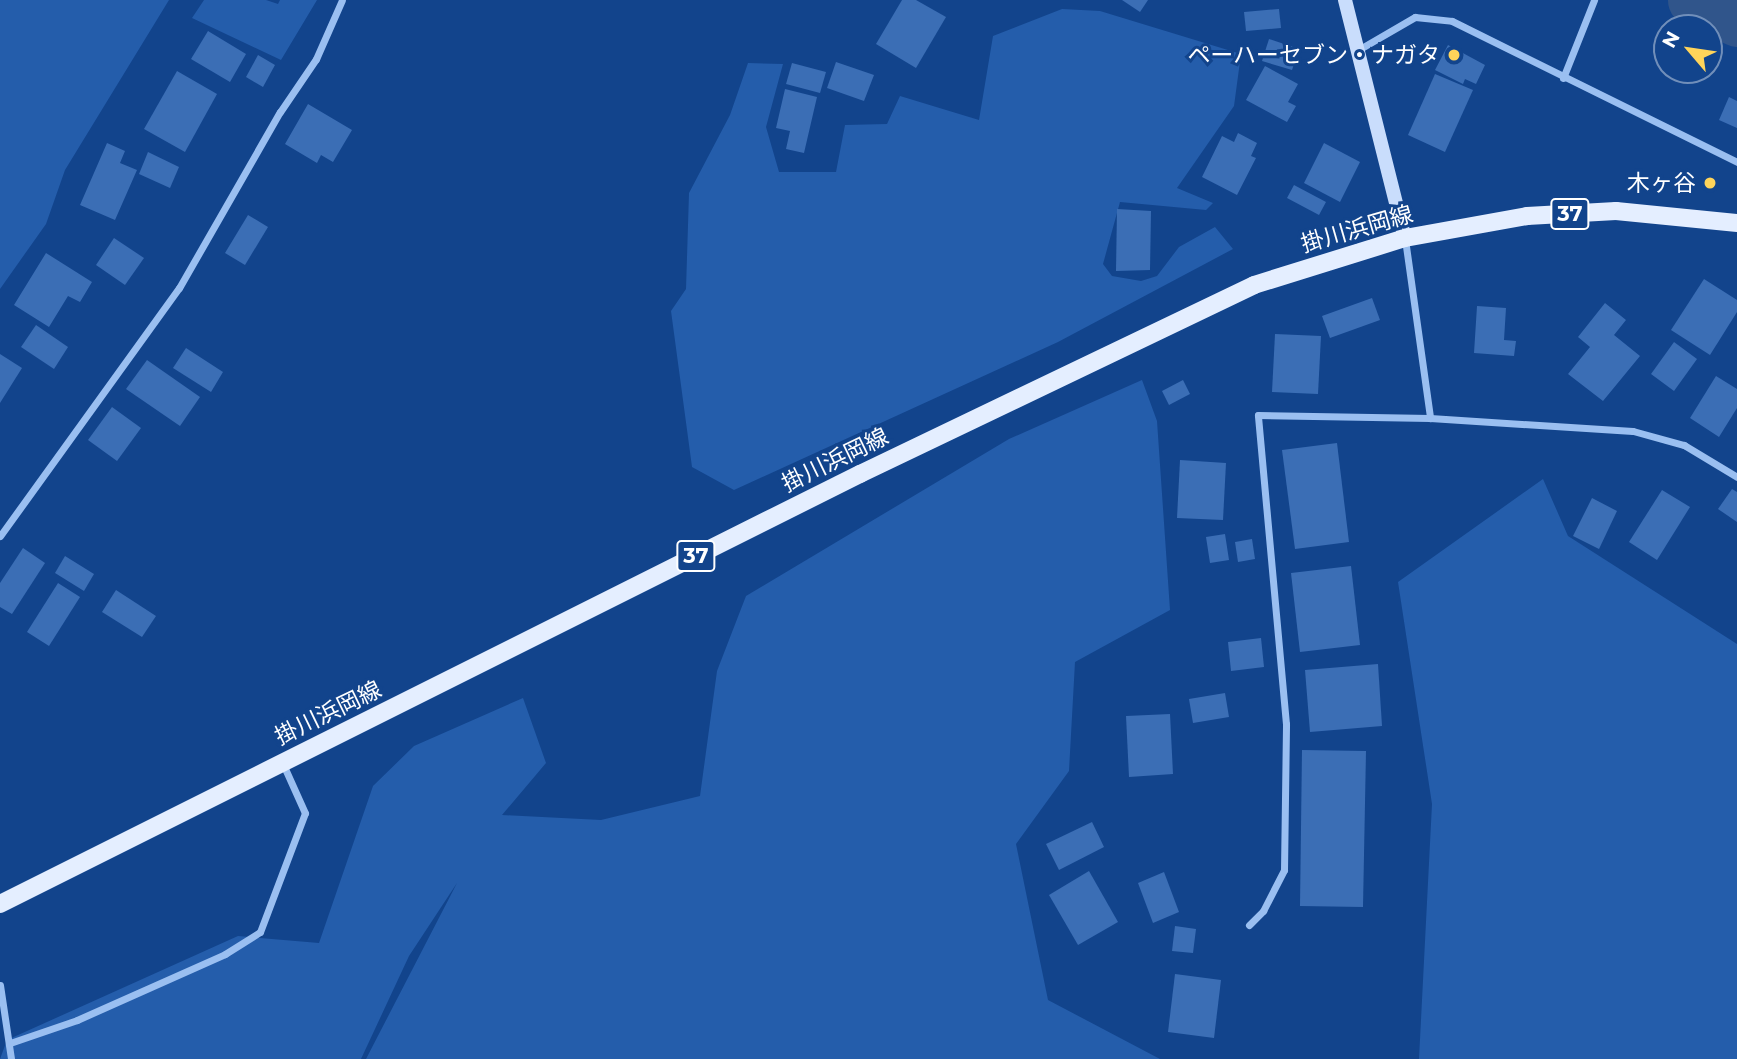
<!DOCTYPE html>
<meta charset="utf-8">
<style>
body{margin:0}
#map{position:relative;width:1737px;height:1059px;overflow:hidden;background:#12448c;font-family:Montserrat,"Noto Sans JP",sans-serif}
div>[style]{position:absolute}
.green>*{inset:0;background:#245dab}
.river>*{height:51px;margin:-25.5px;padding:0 25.5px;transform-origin:25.5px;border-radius:25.5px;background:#30558b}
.building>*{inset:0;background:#3b6eb5}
.street>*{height:7px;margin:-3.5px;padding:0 3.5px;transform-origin:3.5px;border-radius:3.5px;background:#9abff1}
.secondary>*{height:14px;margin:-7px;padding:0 7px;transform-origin:7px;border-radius:7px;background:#c9ddfc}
.primary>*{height:18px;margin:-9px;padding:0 9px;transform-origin:9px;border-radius:9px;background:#e4eeff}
.dots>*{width:19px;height:19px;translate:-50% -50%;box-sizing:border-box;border:4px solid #12448c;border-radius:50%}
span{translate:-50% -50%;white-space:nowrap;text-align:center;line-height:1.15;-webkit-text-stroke:6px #12448c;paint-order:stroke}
.shield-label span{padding:2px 5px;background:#12448c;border:2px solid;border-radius:5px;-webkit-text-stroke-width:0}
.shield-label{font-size:21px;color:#fff;font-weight:700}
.poi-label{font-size:23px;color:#fff}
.right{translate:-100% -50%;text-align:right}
.street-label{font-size:23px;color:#fff}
.north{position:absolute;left:1653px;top:14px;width:70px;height:70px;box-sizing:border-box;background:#12448c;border:2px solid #718fba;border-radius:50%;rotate:299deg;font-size:19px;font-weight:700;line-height:28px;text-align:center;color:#fff}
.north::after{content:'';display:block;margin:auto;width:24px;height:32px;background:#ffd45a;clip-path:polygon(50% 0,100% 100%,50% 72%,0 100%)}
</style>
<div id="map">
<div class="green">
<i style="clip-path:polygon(0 0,169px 0,65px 170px,46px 224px,0 289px)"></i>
<i style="clip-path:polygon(204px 0,266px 0,278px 4px,280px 0,317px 0,281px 60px,192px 18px)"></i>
<i style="clip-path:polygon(1062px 9px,1100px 11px,1241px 54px,1234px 106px,1177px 188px,1213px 203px,1206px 210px,1120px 202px,1103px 264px,1112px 276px,1141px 281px,1157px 276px,1179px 247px,1215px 227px,1233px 249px,1058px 342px,734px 490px,692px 467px,671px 311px,686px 289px,689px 193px,730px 115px,748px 63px,783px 64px,766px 127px,779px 172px,836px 172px,845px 125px,887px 124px,900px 96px,979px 120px,993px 36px)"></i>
<i style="clip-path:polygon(1142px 380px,1157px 421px,1170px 610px,1075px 662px,1069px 771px,1016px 844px,1048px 1000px,1160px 1059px,366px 1059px,457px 883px,409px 956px,361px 1059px,0 1059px,7px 1040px,238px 936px,319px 943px,373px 786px,414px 746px,523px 698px,546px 763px,502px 815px,601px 820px,700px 796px,717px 671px,746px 596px,1009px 439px)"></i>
<i style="clip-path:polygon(1543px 479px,1568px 536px,1737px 644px,1737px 1059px,1419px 1059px,1432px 804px,1398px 582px)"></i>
</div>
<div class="river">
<i style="left:1693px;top:0;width:49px;rotate:25.5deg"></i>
</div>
<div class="building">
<i style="clip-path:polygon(902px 0,916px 0,946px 17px,916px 68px,876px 44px)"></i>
<i style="clip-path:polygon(1122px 0,1148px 0,1140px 12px)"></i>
<i style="clip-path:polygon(1279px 9px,1281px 28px,1246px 31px,1244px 12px)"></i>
<i style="clip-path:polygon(208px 31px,246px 54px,230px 82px,191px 59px)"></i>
<i style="clip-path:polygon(1269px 39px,1299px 49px,1292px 70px,1262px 61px)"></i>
<i style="clip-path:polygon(1448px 45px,1485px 65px,1476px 84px,1465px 79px,1463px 84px,1435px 70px)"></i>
<i style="clip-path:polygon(258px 55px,275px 65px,263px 87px,246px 77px)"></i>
<i style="clip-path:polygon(836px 62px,874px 75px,864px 101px,827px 88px)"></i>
<i style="clip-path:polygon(792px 63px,826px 72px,820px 93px,786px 84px)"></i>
<i style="clip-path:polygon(1265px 66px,1298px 84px,1288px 102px,1296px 106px,1287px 122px,1246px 100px)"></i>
<i style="clip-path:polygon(177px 71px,217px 94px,185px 152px,144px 129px)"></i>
<i style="clip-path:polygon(1435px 74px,1473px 90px,1445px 152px,1408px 135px)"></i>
<i style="clip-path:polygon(785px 89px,817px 97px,804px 153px,786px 149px,790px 131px,776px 128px)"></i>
<i style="clip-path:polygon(1729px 97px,1737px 101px,1737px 128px,1719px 120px)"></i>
<i style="clip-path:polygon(308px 104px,352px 130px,333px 162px,321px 155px,317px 163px,285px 144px)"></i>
<i style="clip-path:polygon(1238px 133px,1257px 143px,1251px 156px,1256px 158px,1237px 195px,1202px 177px,1222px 136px,1234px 142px)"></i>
<i style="clip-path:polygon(107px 143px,125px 151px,120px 163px,137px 170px,115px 220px,80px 205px)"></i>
<i style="clip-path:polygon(1324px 143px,1360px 162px,1340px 202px,1304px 183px)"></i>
<i style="clip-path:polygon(148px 152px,179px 167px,170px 188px,139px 174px)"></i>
<i style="clip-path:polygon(1294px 185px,1326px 202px,1319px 215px,1287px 198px)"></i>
<i style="clip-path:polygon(1117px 209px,1151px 211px,1150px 270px,1116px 271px)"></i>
<i style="clip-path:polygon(248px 215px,268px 227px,245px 265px,225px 253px)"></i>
<i style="clip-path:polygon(114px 238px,144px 258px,125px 285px,96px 265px)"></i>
<i style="clip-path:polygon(46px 253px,92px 282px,80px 302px,68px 296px,49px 327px,14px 305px)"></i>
<i style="clip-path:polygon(1704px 279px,1737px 300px,1737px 312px,1710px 355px,1671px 330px)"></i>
<i style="clip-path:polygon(1372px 298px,1380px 320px,1330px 338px,1322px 316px)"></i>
<i style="clip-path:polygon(1605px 303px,1626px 320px,1614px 335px,1640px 356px,1603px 401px,1568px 374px,1590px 347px,1578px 337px)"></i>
<i style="clip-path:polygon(1477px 306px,1506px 308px,1504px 340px,1516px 341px,1514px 356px,1474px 353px)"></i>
<i style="clip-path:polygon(36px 325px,68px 347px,54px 369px,21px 347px)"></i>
<i style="clip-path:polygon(1275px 334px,1321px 336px,1318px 394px,1272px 392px)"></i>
<i style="clip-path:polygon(1674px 342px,1697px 359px,1674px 391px,1651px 374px)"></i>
<i style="clip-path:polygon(186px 348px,223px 372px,211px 392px,173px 368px)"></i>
<i style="clip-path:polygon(0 354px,22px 368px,0 403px)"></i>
<i style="clip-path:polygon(147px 360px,200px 397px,180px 426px,126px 389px)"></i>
<i style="clip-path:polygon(1716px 376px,1737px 389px,1737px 408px,1719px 437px,1690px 418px)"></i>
<i style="clip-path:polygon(1183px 380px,1190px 394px,1169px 405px,1162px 391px)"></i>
<i style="clip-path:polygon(112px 407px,141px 428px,117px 461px,88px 440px)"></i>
<i style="clip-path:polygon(1337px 443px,1349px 542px,1295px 549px,1282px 450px)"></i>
<i style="clip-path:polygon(1180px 460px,1226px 463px,1223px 520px,1177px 518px)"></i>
<i style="clip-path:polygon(1732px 489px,1737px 492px,1737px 522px,1718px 509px)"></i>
<i style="clip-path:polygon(1662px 490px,1690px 507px,1657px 560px,1629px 542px)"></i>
<i style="clip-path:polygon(1592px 498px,1617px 511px,1599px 549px,1573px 536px)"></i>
<i style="clip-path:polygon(1225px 534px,1229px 560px,1210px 563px,1206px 537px)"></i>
<i style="clip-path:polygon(1252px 539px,1255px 559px,1238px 562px,1235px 542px)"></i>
<i style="clip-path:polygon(23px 548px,45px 563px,12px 614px,0 607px,0 583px)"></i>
<i style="clip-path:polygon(65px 556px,94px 574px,84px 591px,55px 573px)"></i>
<i style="clip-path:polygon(1351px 566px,1360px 645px,1300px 652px,1291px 573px)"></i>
<i style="clip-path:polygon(58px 583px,80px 597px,49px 646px,27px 632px)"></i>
<i style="clip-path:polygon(116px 590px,156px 616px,142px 637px,102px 612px)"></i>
<i style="clip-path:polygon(1261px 638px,1264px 667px,1231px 671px,1228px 642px)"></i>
<i style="clip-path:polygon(1378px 664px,1382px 726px,1310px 732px,1305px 670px)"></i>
<i style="clip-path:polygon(1225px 693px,1229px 717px,1193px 723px,1189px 699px)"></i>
<i style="clip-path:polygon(1170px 714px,1173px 774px,1129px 777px,1126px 716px)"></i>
<i style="clip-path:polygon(1302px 750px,1366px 751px,1363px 907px,1300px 906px)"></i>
<i style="clip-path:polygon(1092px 822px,1104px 847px,1059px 870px,1046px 844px)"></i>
<i style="clip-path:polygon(1089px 871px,1118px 922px,1078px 945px,1049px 895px)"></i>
<i style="clip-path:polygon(1164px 872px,1179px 912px,1153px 923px,1138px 883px)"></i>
<i style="clip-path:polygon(1175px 926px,1196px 929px,1193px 953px,1172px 951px)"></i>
<i style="clip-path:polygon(1175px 974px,1221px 980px,1214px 1038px,1168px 1032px)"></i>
</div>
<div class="street">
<i style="left:1358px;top:50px;width:66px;rotate:-30.1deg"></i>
<i style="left:1415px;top:17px;width:37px;rotate:6deg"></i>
<i style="left:1452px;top:21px;width:318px;rotate:26.3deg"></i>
<i style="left:1563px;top:78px;width:84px;rotate:-68.3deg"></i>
<i style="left:1405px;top:239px;width:181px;rotate:82deg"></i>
<i style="left:0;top:536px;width:306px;rotate:-54.2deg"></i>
<i style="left:179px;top:288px;width:203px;rotate:-60.2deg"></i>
<i style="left:280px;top:112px;width:64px;rotate:-55.8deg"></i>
<i style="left:316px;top:59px;width:64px;rotate:-66.2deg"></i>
<i style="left:1249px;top:925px;width:20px;rotate:-45deg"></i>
<i style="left:1263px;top:911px;width:46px;rotate:-62.9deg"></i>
<i style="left:1284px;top:870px;width:146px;rotate:-89.2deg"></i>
<i style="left:1286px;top:724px;width:310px;rotate:-95.2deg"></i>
<i style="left:1258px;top:415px;width:172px;rotate:1deg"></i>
<i style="left:1430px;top:418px;width:203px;rotate:3.7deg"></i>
<i style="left:1633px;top:431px;width:53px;rotate:15.4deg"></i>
<i style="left:1684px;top:445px;width:62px;rotate:31.1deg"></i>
<i style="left:0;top:985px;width:75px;rotate:81.5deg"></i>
<i style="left:10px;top:1043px;width:71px;rotate:-18.9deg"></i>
<i style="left:77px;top:1020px;width:162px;rotate:-24deg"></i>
<i style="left:225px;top:954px;width:41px;rotate:-32.2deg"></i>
<i style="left:260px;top:932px;width:127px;rotate:-69.3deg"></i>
<i style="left:305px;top:813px;width:54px;rotate:-114.2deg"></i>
</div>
<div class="secondary">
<i style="left:1345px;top:0;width:245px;rotate:75.9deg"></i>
</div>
<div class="primary">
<i style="left:0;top:904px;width:962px;rotate:-26.57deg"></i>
<i style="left:860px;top:474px;width:437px;rotate:-25.6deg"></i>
<i style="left:1254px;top:285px;width:158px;rotate:-17.3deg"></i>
<i style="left:1405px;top:238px;width:124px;rotate:-10.2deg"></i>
<i style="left:1527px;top:216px;width:89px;rotate:-3.2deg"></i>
<i style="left:1616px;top:211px;width:122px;rotate:5.7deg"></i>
</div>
<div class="dots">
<i style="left:1454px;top:55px;background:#ffd45a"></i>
<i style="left:1710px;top:183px;background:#ffd45a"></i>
</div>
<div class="shield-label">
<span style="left:1570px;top:214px">37</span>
<span style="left:696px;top:556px">37</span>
</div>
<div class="poi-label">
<span class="right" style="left:1440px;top:55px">ペーハーセブン・ナガタ</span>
<span class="right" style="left:1696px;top:183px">木ヶ谷</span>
</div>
<div class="street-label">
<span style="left:1357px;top:229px;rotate:-16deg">掛川浜岡線</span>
<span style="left:835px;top:460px;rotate:-26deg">掛川浜岡線</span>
<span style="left:328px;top:713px;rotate:-26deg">掛川浜岡線</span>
</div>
<div class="north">N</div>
</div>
